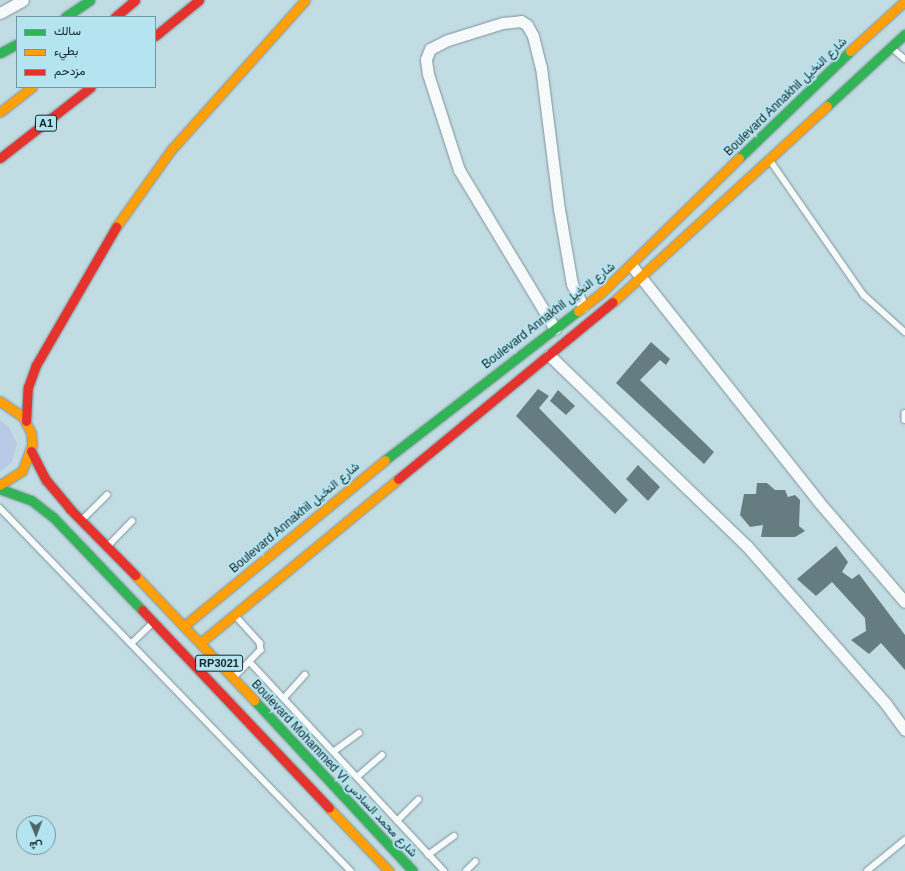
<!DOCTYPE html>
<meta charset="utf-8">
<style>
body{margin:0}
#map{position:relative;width:905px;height:871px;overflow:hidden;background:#c1dce2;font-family:Arial,Vazirmatn,sans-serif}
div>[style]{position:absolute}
.green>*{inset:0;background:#b9cae7}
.building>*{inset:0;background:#657d80}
.roads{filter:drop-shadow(0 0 1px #7d9297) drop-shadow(0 0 1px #7d9297)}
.lane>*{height:5.5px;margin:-2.75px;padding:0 2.75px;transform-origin:2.75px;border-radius:2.75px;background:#f6fafb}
.street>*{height:11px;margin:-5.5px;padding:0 5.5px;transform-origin:5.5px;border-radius:5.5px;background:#f6fafb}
.fast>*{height:9px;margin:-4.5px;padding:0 4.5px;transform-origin:4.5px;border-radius:4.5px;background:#30b455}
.slow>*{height:9px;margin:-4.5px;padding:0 4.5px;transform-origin:4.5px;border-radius:4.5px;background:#ff9f0a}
.jam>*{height:9px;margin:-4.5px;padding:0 4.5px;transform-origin:4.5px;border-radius:4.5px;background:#e5322d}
span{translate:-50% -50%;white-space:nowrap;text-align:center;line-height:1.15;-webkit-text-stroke:4px #b3e4f0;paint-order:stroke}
.shield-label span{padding:1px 3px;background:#b3e4f0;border:1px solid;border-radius:3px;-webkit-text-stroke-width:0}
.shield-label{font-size:11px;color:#13272b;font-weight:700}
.street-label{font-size:12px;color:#13272b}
.legend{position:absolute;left:16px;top:16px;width:140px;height:72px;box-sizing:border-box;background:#b3e4f0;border:1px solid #7398a1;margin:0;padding:5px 7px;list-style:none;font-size:12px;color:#13272b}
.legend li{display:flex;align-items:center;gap:8px;height:20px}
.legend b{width:20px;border:1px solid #7398a1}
.north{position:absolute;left:16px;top:815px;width:40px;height:40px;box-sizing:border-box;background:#b3e4f0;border:1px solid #7398a1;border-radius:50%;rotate:179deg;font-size:11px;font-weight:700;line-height:16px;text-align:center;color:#13272b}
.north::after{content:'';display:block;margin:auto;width:14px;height:18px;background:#50666b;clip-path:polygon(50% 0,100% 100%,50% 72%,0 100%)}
</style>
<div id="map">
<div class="green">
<i style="clip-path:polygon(0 420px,9px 427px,17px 444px,12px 462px,0 472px)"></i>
</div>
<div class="building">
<i style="clip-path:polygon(651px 342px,670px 359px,666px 365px,660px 360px,640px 380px,714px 452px,704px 464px,616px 383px)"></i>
<i style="clip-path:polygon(538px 389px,549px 396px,539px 408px,628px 500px,615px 514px,516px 416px)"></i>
<i style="clip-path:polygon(558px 390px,575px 406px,566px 415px,550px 401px)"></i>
<i style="clip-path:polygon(638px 465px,660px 487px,648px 501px,626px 479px)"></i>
<i style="clip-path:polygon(757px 483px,767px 483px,775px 490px,785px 490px,788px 497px,795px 495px,800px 500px,799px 526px,805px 531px,795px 537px,761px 537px,763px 525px,750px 527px,740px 515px,744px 494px,756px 494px)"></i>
<i style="clip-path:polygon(836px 546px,848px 562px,842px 572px,852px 579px,859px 574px,905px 635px,905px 670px,881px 643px,869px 654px,851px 640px,866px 631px,865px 618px,832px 582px,816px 596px,797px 579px)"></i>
</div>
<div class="roads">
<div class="lane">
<i style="left:891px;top:47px;width:18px;rotate:41deg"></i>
<i style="left:770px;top:160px;width:165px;rotate:55.2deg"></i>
<i style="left:864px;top:295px;width:55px;rotate:42.1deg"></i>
<i style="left:905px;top:413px;width:7px;rotate:90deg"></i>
<i style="left:0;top:508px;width:505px;rotate:45.96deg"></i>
<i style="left:83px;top:519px;width:34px;rotate:-45deg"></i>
<i style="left:109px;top:545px;width:33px;rotate:-46deg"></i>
<i style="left:235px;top:615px;width:38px;rotate:48deg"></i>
<i style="left:260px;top:643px;width:7px;rotate:82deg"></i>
<i style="left:261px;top:650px;width:36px;rotate:134deg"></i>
<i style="left:132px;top:643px;width:28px;rotate:-44deg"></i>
<i style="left:251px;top:663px;width:284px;rotate:47.1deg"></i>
<i style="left:284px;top:698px;width:31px;rotate:-48deg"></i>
<i style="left:333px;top:752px;width:32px;rotate:-36deg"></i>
<i style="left:357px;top:777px;width:33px;rotate:-41deg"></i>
<i style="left:397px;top:821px;width:30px;rotate:-45deg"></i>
<i style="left:428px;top:855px;width:32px;rotate:-36deg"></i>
<i style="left:466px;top:871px;width:13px;rotate:-45deg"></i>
<i style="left:867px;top:871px;width:49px;rotate:-39.2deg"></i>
</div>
<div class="street">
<i style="left:0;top:13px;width:26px;rotate:-29deg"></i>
<i style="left:632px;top:266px;width:300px;rotate:51.6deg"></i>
<i style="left:818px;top:501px;width:133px;rotate:49.3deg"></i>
<i style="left:555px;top:329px;width:186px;rotate:-121.1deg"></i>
<i style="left:459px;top:170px;width:101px;rotate:-107.9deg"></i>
<i style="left:428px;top:74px;width:15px;rotate:-98deg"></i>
<i style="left:426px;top:59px;width:11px;rotate:-68deg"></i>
<i style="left:430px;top:49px;width:20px;rotate:-27deg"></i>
<i style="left:448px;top:40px;width:58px;rotate:-17.2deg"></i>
<i style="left:503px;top:23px;width:18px;rotate:-6deg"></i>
<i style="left:521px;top:21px;width:7px;rotate:34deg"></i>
<i style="left:527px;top:25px;width:13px;rotate:61deg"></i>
<i style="left:533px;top:36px;width:32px;rotate:76deg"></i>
<i style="left:541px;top:67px;width:143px;rotate:82.8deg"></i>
<i style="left:559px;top:209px;width:76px;rotate:80.2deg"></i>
<i style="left:572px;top:284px;width:25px;rotate:64deg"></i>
<i style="left:549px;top:355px;width:274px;rotate:44deg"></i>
<i style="left:746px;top:545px;width:212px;rotate:48.6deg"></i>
<i style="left:886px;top:704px;width:32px;rotate:54deg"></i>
</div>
<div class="fast">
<i style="left:65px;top:17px;width:30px;rotate:-34deg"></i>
<i style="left:0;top:53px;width:19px;rotate:-28deg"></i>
<i style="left:827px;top:106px;width:106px;rotate:-42.7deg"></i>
<i style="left:739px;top:158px;width:154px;rotate:-43.9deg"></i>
<i style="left:385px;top:460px;width:244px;rotate:-37.7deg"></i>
<i style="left:0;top:489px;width:33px;rotate:20deg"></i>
<i style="left:31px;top:500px;width:28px;rotate:38deg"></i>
<i style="left:53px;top:517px;width:129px;rotate:46.3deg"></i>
<i style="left:254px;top:700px;width:233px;rotate:47.1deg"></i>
</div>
<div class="slow">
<i style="left:850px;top:51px;width:74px;rotate:-42.3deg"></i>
<i style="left:0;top:112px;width:41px;rotate:-38deg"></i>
<i style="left:116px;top:227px;width:95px;rotate:-54.5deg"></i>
<i style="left:171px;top:150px;width:201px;rotate:-48.2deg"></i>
<i style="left:613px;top:302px;width:290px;rotate:-42.5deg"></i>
<i style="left:578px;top:311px;width:29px;rotate:-38deg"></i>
<i style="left:601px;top:293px;width:193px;rotate:-44.4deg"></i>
<i style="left:0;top:401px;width:28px;rotate:35deg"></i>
<i style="left:23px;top:417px;width:18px;rotate:63deg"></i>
<i style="left:31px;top:433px;width:12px;rotate:85deg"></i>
<i style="left:32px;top:445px;width:28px;rotate:111deg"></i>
<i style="left:22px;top:471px;width:26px;rotate:148deg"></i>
<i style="left:135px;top:575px;width:173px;rotate:46.4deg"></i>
<i style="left:185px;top:625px;width:259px;rotate:-39.5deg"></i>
<i style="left:200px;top:643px;width:257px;rotate:-39.6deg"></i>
<i style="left:329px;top:808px;width:87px;rotate:46.4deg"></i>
</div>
<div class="jam">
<i style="left:115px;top:17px;width:26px;rotate:-40deg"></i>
<i style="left:155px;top:36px;width:57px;rotate:-39.3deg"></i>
<i style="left:0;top:158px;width:115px;rotate:-38deg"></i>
<i style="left:26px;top:421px;width:34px;rotate:-87deg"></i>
<i style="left:28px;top:387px;width:23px;rotate:-70deg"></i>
<i style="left:36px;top:365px;width:160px;rotate:-59.9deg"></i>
<i style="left:31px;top:451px;width:33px;rotate:63deg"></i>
<i style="left:46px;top:480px;width:38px;rotate:50deg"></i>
<i style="left:70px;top:509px;width:93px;rotate:45.4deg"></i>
<i style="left:398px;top:479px;width:278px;rotate:-39.5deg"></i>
<i style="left:142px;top:610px;width:272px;rotate:46.6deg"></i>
</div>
</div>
<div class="shield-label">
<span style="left:46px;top:123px">A1</span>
<span style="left:219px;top:663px">RP3021</span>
</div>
<div class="street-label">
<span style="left:786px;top:97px;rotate:-44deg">Boulevard Annakhil شارع النخيل</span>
<span style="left:549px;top:316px;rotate:-38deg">Boulevard Annakhil شارع النخيل</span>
<span style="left:295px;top:518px;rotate:-40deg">Boulevard Annakhil شارع النخيل</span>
<span style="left:334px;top:769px;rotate:47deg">Boulevard Mohammed VI شارع محمد السادس</span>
</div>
<ul class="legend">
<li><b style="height:5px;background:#30b455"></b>سالك</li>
<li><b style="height:5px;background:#ff9f0a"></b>بطيء</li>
<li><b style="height:5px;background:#e5322d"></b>مزدحم</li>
</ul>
<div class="north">ش</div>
</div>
